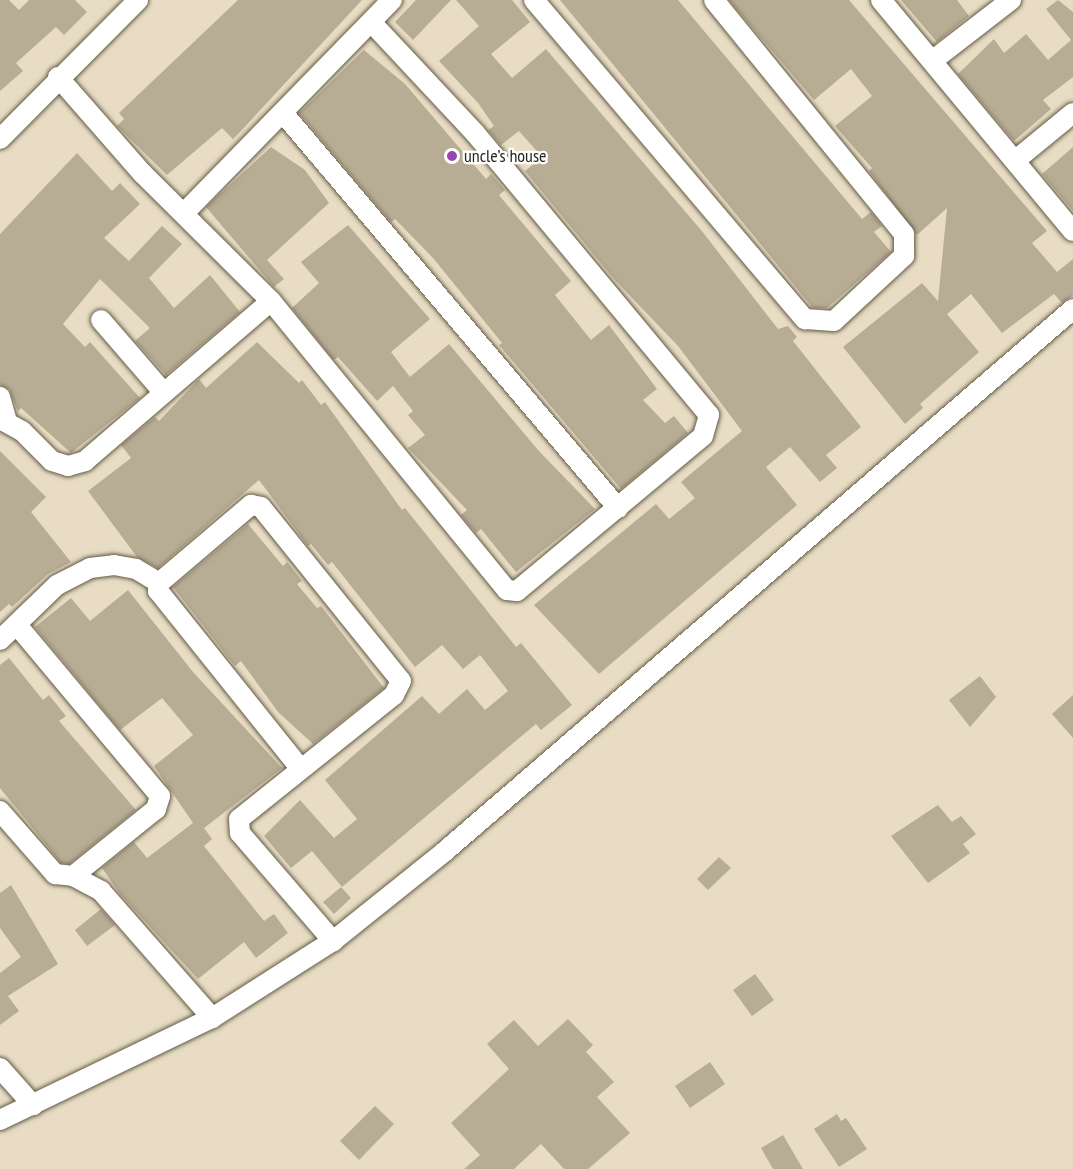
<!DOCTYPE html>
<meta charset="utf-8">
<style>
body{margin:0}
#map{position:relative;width:1073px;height:1169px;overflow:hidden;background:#e8ddc4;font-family:"PT Sans Narrow",sans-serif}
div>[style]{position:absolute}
.building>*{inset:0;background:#b7ad94}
.roads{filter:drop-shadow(0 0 2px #645b45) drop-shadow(0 0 2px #645b45)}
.minor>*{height:20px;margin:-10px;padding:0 10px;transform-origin:10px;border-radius:10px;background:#fff}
.dots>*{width:16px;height:16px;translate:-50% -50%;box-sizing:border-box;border:3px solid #fff;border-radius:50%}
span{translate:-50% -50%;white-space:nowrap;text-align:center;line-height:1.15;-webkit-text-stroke:4.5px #fff;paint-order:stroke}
.poi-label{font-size:18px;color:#28241b}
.left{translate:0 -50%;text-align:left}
</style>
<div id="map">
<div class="building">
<i style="clip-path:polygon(0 0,9px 0,19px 10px,29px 0,75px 0,87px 12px,64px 35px,56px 27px,16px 63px,23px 71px,0 91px)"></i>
<i style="clip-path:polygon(238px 0,362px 0,240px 132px,233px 139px,222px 128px,167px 175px,117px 126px,124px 119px,119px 113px)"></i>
<i style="clip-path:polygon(416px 0,451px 0,413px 40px,395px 22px)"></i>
<i style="clip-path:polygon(456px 0,512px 0,530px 22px,491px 54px,512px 78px,546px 49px,701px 230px,778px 329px,788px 326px,797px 337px,793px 341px,861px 427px,826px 455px,837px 468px,820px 482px,790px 447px,766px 467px,797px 505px,599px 674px,534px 605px,656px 504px,669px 519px,695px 498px,681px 482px,742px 431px,678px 346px,614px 279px,525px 171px,542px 157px,519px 131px,501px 145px,488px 130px,494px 126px,478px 103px,439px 61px,479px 26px)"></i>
<i style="clip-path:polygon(560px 0,678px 0,862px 219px,871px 212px,882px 226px,874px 232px,891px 252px,827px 308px,813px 308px)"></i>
<i style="clip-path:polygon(729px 0,849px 0,1047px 231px,1032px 243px,1057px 272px,1073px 259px,1073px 295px,1062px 303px,1054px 294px,1002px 333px,971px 294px,947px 314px,979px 352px,920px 404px,923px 408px,905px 424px,843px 347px,922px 283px,938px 301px,947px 208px,917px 235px,869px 171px,872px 168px,835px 126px,872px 96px,851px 69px,814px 100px)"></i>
<i style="clip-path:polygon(901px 0,957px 0,969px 16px,937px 42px)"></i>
<i style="clip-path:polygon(1058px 0,1073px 12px,1073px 77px,1043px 100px,1051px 109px,1014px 141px,958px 74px,994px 39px,1004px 53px,1026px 34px,1048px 60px,1071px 40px,1046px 9px)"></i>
<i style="clip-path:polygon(364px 50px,405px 84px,486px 179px,491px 174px,505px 190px,499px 195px,571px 281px,555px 295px,591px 340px,609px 325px,657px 389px,643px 400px,665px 423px,674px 416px,688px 433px,621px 489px,499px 345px,502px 343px,433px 258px,395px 219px,391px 222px,299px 113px)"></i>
<i style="clip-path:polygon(271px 147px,305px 170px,329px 203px,267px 260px,284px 279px,274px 287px,206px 207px)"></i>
<i style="clip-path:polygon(1073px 147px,1073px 211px,1042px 174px)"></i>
<i style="clip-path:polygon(77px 153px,112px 191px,120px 183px,140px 204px,104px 238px,129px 261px,162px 226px,182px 244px,149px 278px,174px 308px,210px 275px,240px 312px,166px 375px,135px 341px,150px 328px,100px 279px,63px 324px,85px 347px,90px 342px,140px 398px,71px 453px,21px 408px,18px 411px,9px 389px,0 385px,0 234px)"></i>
<i style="clip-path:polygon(348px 225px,430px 319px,391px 352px,410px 377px,449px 344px,538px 450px,595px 509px,516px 572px,481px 529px,476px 533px,461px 515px,467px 510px,408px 448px,425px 435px,408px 415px,413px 411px,393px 386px,377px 401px,338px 357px,334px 360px,292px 308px,319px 283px,301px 262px)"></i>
<i style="clip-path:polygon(257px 342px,299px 383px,302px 380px,321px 405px,325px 402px,402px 510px,405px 508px,516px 647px,521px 643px,572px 705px,541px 730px,536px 724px,342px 887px,312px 851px,291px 868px,264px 836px,300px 800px,334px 838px,357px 819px,325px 780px,422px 696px,439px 714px,467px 689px,485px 710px,508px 691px,480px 655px,463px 669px,442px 645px,415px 667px,332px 562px,328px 565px,311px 544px,308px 546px,259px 480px,158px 568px,137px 557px,88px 491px,131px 458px,121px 445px,155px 417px,159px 421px,199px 379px,206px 388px)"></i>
<i style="clip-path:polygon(0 451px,46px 497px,31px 512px,71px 562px,48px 574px,12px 607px,9px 604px,0 612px)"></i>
<i style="clip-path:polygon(248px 524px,283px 566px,287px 562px,302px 581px,297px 584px,317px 608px,321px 606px,384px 688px,313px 744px,278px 712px,241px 661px,235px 666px,173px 587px)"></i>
<i style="clip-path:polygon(128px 590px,193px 672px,282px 768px,204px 828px,212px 839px,204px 846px,264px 921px,274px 914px,288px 933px,256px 958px,244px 942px,198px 979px,120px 894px,102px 868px,134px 842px,147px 858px,193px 823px,154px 766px,193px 735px,162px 698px,120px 730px,35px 627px,71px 598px,90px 621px)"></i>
<i style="clip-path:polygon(9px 658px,43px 700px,49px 695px,66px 716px,59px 721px,136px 810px,69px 864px,61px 863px,0 788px,0 665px)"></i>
<i style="clip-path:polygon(980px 676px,996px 697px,970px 727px,949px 700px)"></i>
<i style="clip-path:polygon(1073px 695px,1073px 738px,1052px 714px)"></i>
<i style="clip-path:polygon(938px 805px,952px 822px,961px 816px,976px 834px,963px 844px,970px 853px,928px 883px,891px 836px)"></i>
<i style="clip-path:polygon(719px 857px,731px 868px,708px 890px,697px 879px)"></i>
<i style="clip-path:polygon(11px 885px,58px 964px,8px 996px,19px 1011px,0 1025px,0 973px,21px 957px,0 928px,0 893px)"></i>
<i style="clip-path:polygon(341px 887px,351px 898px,334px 914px,323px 902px)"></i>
<i style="clip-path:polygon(101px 909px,115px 925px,87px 946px,75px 930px)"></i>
<i style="clip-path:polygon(755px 974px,774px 1000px,752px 1016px,733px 990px)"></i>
<i style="clip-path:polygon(568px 1019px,593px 1045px,586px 1052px,614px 1082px,597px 1097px,630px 1133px,588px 1169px,564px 1169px,541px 1144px,514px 1169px,464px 1169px,480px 1155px,451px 1123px,509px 1069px,487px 1044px,514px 1020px,538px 1046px)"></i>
<i style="clip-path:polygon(710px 1062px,725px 1084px,690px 1108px,675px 1086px)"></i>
<i style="clip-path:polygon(375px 1106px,394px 1124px,359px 1160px,340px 1141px)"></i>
<i style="clip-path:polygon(837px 1114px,841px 1121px,846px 1118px,867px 1149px,839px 1167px,814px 1129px)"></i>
<i style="clip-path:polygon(783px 1135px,803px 1169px,773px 1169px,761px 1148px)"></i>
</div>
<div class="roads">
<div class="minor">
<i style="left:534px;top:0;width:419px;rotate:49.7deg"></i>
<i style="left:805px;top:319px;width:29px;rotate:4deg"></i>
<i style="left:834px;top:321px;width:96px;rotate:-42.9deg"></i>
<i style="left:904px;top:256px;width:22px;rotate:-90deg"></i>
<i style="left:904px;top:234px;width:301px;rotate:-129.1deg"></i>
<i style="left:881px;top:0;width:300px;rotate:50.3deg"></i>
<i style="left:932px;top:61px;width:100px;rotate:-37.7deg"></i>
<i style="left:58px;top:77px;width:129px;rotate:48.8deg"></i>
<i style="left:143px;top:174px;width:180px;rotate:44.8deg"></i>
<i style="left:271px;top:301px;width:373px;rotate:50.8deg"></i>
<i style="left:507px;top:590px;width:10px;rotate:6deg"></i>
<i style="left:517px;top:591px;width:242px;rotate:-39.8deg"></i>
<i style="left:703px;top:436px;width:22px;rotate:-74deg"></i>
<i style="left:709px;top:415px;width:366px;rotate:-129.7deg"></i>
<i style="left:475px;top:133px;width:152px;rotate:-133.1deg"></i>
<i style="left:283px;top:113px;width:518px;rotate:49.7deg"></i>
<i style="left:0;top:139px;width:196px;rotate:-45.2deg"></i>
<i style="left:1017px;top:159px;width:72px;rotate:-39.4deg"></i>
<i style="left:186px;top:211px;width:295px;rotate:-45.7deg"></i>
<i style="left:101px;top:320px;width:96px;rotate:49.2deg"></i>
<i style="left:0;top:397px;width:22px;rotate:74deg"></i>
<i style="left:0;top:419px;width:25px;rotate:29deg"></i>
<i style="left:22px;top:431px;width:42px;rotate:45deg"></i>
<i style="left:52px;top:461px;width:17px;rotate:17deg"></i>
<i style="left:68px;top:466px;width:18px;rotate:-16deg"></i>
<i style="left:85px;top:461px;width:245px;rotate:-40.7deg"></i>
<i style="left:17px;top:625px;width:223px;rotate:50.1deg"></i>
<i style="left:160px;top:796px;width:14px;rotate:107deg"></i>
<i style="left:156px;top:809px;width:107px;rotate:141.1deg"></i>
<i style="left:0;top:640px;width:79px;rotate:-44deg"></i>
<i style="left:57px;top:585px;width:37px;rotate:-27deg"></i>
<i style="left:90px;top:568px;width:24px;rotate:-7deg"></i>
<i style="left:114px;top:565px;width:22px;rotate:10deg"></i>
<i style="left:136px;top:569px;width:27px;rotate:31deg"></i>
<i style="left:300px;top:768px;width:227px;rotate:-128.7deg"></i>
<i style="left:158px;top:591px;width:8px;rotate:-83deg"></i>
<i style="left:159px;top:583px;width:121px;rotate:-40.3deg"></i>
<i style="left:251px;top:505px;width:10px;rotate:11deg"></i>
<i style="left:261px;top:507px;width:223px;rotate:51.2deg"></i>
<i style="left:401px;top:681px;width:16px;rotate:117deg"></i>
<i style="left:394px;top:695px;width:198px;rotate:141.3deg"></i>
<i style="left:239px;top:819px;width:14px;rotate:86deg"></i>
<i style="left:240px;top:833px;width:143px;rotate:49.3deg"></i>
<i style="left:0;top:811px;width:84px;rotate:48.9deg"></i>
<i style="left:55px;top:874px;width:18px;rotate:6deg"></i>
<i style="left:73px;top:876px;width:32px;rotate:28deg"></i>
<i style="left:101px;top:891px;width:169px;rotate:48.8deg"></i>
<i style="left:0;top:1068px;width:50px;rotate:48.3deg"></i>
<i style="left:0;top:1120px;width:235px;rotate:-25.7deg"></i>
<i style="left:212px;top:1018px;width:143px;rotate:-32.5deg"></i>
<i style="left:333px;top:941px;width:142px;rotate:-38.7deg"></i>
<i style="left:444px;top:852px;width:831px;rotate:-40.8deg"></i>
</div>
</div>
<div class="dots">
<i style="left:452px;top:156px;background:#9845b3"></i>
</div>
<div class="poi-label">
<span class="left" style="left:464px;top:156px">uncle’s house</span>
</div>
</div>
